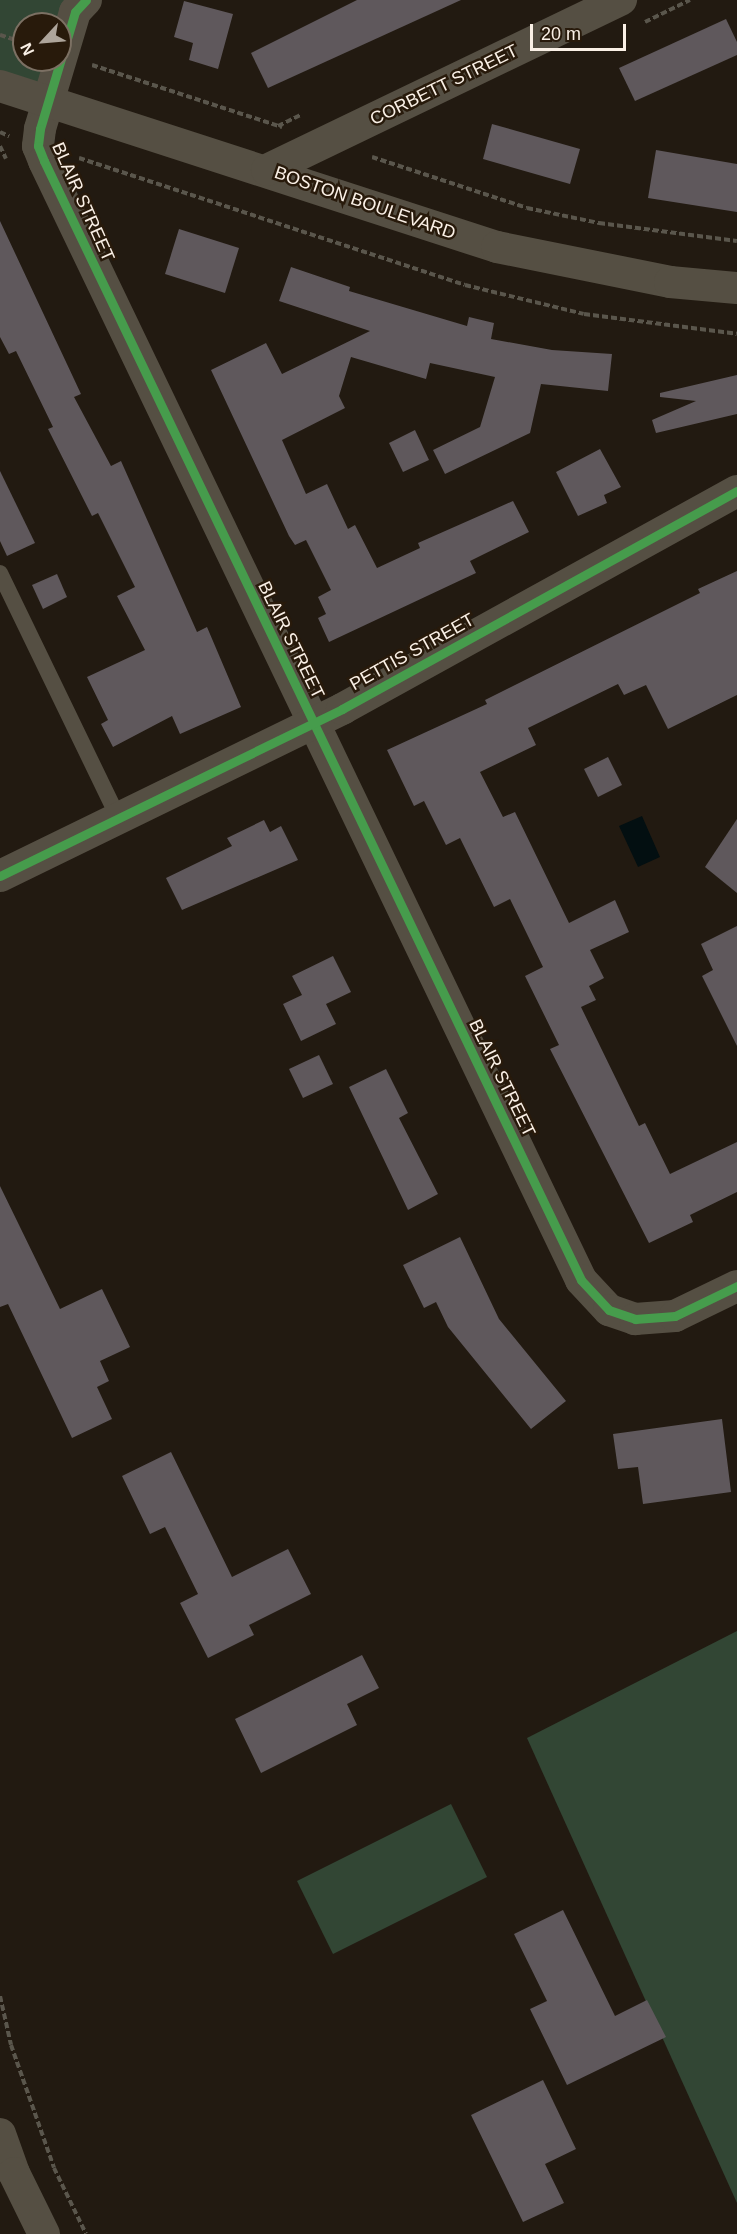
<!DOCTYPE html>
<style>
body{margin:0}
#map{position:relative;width:737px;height:2234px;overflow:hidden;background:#221a11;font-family:Helvetica,sans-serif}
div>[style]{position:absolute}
.green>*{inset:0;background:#324634}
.water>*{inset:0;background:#030f11}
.building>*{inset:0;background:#5f585c}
.path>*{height:4px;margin-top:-2px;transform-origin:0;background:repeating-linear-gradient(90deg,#5a564c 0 6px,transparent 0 9px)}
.service>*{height:16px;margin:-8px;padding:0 8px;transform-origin:8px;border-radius:8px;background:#554f43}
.minor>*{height:32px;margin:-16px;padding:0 16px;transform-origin:16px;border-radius:16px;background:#554f43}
.cycleway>*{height:9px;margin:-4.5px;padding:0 4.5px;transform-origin:4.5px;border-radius:4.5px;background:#469c4c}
span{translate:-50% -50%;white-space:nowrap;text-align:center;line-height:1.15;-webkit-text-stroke:5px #281a0b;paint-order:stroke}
.street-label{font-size:18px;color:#faf0e6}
.north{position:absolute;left:12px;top:12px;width:60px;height:60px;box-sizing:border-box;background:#281a0b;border:2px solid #7c7063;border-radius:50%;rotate:244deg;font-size:16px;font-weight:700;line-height:24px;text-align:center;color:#faf0e6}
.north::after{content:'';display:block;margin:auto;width:21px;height:27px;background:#aea59b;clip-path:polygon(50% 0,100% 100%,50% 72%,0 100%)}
.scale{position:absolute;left:530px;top:24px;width:96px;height:27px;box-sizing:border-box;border:3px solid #faf0e6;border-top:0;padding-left:8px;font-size:18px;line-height:21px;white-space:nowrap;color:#faf0e6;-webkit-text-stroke:4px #281a0b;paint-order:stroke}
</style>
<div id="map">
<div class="green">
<i style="clip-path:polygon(evenodd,0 0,93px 0,49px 97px,0 73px,0 0,24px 24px,60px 24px,60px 60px,24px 60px,24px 24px)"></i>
<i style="clip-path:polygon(737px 1631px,737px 2203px,527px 1738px)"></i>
<i style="clip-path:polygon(451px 1804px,487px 1877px,333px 1954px,297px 1881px)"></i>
</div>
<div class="water">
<i style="clip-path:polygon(642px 816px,660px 857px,638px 867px,619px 826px)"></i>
</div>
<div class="building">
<i style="clip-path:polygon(357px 0,461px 0,268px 88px,251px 53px)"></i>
<i style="clip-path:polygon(184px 1px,233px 14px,218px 69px,189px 60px,193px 43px,174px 37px)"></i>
<i style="clip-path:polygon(726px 19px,737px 42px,737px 55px,635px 101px,619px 68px)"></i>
<i style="clip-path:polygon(492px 124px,580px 149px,570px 184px,483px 159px)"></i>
<i style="clip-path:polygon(656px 150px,737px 164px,737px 212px,648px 198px)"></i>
<i style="clip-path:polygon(0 221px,81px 394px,74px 397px,111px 466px,121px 461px,197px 632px,207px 627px,241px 707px,180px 734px,172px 716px,113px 747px,101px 724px,108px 720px,87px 677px,145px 650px,117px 596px,135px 587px,98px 513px,92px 516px,48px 429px,53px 427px,16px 351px,9px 354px,0 337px)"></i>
<i style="clip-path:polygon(179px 229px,239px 248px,225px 293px,165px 274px)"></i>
<i style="clip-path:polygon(291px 267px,350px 287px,349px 291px,467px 326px,469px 317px,494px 323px,491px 339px,552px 350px,612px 354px,608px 391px,541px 384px,530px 433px,445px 474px,433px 450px,480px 427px,495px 377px,430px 363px,426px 379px,351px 357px,339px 396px,345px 408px,282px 440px,306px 494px,327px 484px,348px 529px,355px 525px,377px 568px,420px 548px,418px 543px,513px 501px,529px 532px,470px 561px,476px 573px,329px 642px,318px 618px,326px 614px,318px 597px,331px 590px,306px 540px,295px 545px,289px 536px,211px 370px,266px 343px,282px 374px,370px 331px,279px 301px)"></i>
<i style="clip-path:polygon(737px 375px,737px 414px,656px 433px,652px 420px,696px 401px,660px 397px,660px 393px)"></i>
<i style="clip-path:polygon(415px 430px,429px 460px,403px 472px,389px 443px)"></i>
<i style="clip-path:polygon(600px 449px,621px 487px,604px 495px,607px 503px,578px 516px,556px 472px)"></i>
<i style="clip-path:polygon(0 471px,35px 543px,7px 556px,0 541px)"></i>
<i style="clip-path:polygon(737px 571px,737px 695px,668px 729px,646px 685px,624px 695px,618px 684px,528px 728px,536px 745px,480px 772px,503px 817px,515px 812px,569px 923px,615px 900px,629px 932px,590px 950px,604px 978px,589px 986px,596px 1000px,581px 1007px,639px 1126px,645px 1123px,670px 1174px,737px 1142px,737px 1192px,690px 1215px,693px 1222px,649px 1243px,550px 1049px,559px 1045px,525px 976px,543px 967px,510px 899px,494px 907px,460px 838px,446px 845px,424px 801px,414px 806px,387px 750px,487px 704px,485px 700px,700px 593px,698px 589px)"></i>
<i style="clip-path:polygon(57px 574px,67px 597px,43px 609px,32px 585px)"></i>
<i style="clip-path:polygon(608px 757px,622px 785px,598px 797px,584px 769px)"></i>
<i style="clip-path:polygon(737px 819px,737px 893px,705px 867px)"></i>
<i style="clip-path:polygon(264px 820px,270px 832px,281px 826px,298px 860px,182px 910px,166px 878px,232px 846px,227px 838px)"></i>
<i style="clip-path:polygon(737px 926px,737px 1046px,702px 976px,713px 970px,701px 944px)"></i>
<i style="clip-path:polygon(333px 956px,351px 992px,326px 1004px,336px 1024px,301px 1041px,283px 1004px,302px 995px,292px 976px)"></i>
<i style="clip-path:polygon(319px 1055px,333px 1084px,303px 1098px,289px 1069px)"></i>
<i style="clip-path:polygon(386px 1069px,408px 1113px,399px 1118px,438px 1194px,408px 1210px,349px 1087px)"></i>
<i style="clip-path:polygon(0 1186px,60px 1309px,102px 1289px,130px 1347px,100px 1361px,109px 1381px,97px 1387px,112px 1419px,72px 1438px,8px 1304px,0 1307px)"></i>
<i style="clip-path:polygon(460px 1237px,499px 1319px,566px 1401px,531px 1429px,448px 1327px,436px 1302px,424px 1308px,403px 1265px)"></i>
<i style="clip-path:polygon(722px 1419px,731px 1492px,643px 1504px,638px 1467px,618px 1469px,613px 1434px)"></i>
<i style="clip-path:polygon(171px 1452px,232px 1577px,288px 1549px,311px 1594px,249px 1625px,254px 1635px,208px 1658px,180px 1603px,198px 1594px,165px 1527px,150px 1534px,122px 1476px)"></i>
<i style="clip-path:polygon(362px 1655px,379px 1688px,347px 1704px,357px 1725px,261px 1773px,235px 1719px)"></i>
<i style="clip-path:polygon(563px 1910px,615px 2016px,647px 2000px,666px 2037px,567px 2085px,530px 2009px,547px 2001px,514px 1934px)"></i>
<i style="clip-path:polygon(543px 2080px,576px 2149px,545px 2164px,564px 2203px,523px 2222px,471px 2115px)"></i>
</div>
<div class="path">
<i style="left:645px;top:22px;width:50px;rotate:-26.1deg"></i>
<i style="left:0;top:35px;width:25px;rotate:18deg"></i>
<i style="left:92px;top:65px;width:200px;rotate:18.1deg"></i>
<i style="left:278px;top:126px;width:25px;rotate:-26deg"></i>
<i style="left:0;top:132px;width:10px;rotate:24deg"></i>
<i style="left:0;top:146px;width:14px;rotate:65deg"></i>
<i style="left:372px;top:157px;width:163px;rotate:18.2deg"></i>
<i style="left:527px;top:208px;width:74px;rotate:11.8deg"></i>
<i style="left:599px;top:223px;width:139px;rotate:7.4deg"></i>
<i style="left:79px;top:158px;width:406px;rotate:18.2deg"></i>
<i style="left:465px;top:285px;width:122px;rotate:13.7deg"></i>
<i style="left:584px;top:314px;width:154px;rotate:7.4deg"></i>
<i style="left:0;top:1996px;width:50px;rotate:77.3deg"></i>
<i style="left:11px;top:2045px;width:130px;rotate:70.7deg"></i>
<i style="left:54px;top:2168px;width:73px;rotate:64.1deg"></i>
</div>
<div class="service">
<i style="left:0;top:573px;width:271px;rotate:64.2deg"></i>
</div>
<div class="minor">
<i style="left:86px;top:0;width:16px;rotate:133deg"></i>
<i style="left:75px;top:12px;width:122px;rotate:106.7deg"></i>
<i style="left:40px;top:129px;width:17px;rotate:97deg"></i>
<i style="left:38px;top:146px;width:16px;rotate:68deg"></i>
<i style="left:44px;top:161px;width:1241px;rotate:64.36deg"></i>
<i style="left:581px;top:1280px;width:41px;rotate:47deg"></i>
<i style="left:609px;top:1310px;width:28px;rotate:19deg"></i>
<i style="left:635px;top:1319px;width:40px;rotate:-4.3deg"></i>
<i style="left:675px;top:1316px;width:69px;rotate:-25.8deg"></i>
<i style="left:0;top:86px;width:522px;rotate:17.95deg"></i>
<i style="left:497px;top:247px;width:177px;rotate:11.4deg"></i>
<i style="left:670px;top:282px;width:67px;rotate:5.1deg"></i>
<i style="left:267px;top:170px;width:393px;rotate:-25.7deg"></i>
<i style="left:0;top:876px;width:381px;rotate:-26deg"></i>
<i style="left:342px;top:709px;width:451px;rotate:-28.9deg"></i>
<i style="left:0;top:2134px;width:41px;rotate:70.3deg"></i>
<i style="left:14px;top:2173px;width:68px;rotate:63.8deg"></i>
</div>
<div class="cycleway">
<i style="left:86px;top:0;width:16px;rotate:133deg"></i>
<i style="left:75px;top:12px;width:122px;rotate:106.7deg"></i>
<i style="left:40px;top:129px;width:17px;rotate:97deg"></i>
<i style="left:38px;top:146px;width:16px;rotate:68deg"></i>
<i style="left:44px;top:161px;width:1241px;rotate:64.36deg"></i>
<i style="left:581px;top:1280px;width:41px;rotate:47deg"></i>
<i style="left:609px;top:1310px;width:28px;rotate:19deg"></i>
<i style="left:635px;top:1319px;width:40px;rotate:-4.3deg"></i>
<i style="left:675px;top:1316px;width:69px;rotate:-25.8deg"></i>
<i style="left:0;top:876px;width:381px;rotate:-26deg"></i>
<i style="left:342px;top:709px;width:451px;rotate:-28.9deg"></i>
</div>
<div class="street-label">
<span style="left:444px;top:85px;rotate:-26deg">CORBETT STREET</span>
<span style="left:83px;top:202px;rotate:66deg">BLAIR STREET</span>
<span style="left:365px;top:203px;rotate:19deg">BOSTON BOULEVARD</span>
<span style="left:291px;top:640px;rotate:64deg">BLAIR STREET</span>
<span style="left:412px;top:652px;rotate:-29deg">PETTIS STREET</span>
<span style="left:502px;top:1078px;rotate:64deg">BLAIR STREET</span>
</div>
<div class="north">N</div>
<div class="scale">20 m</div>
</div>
